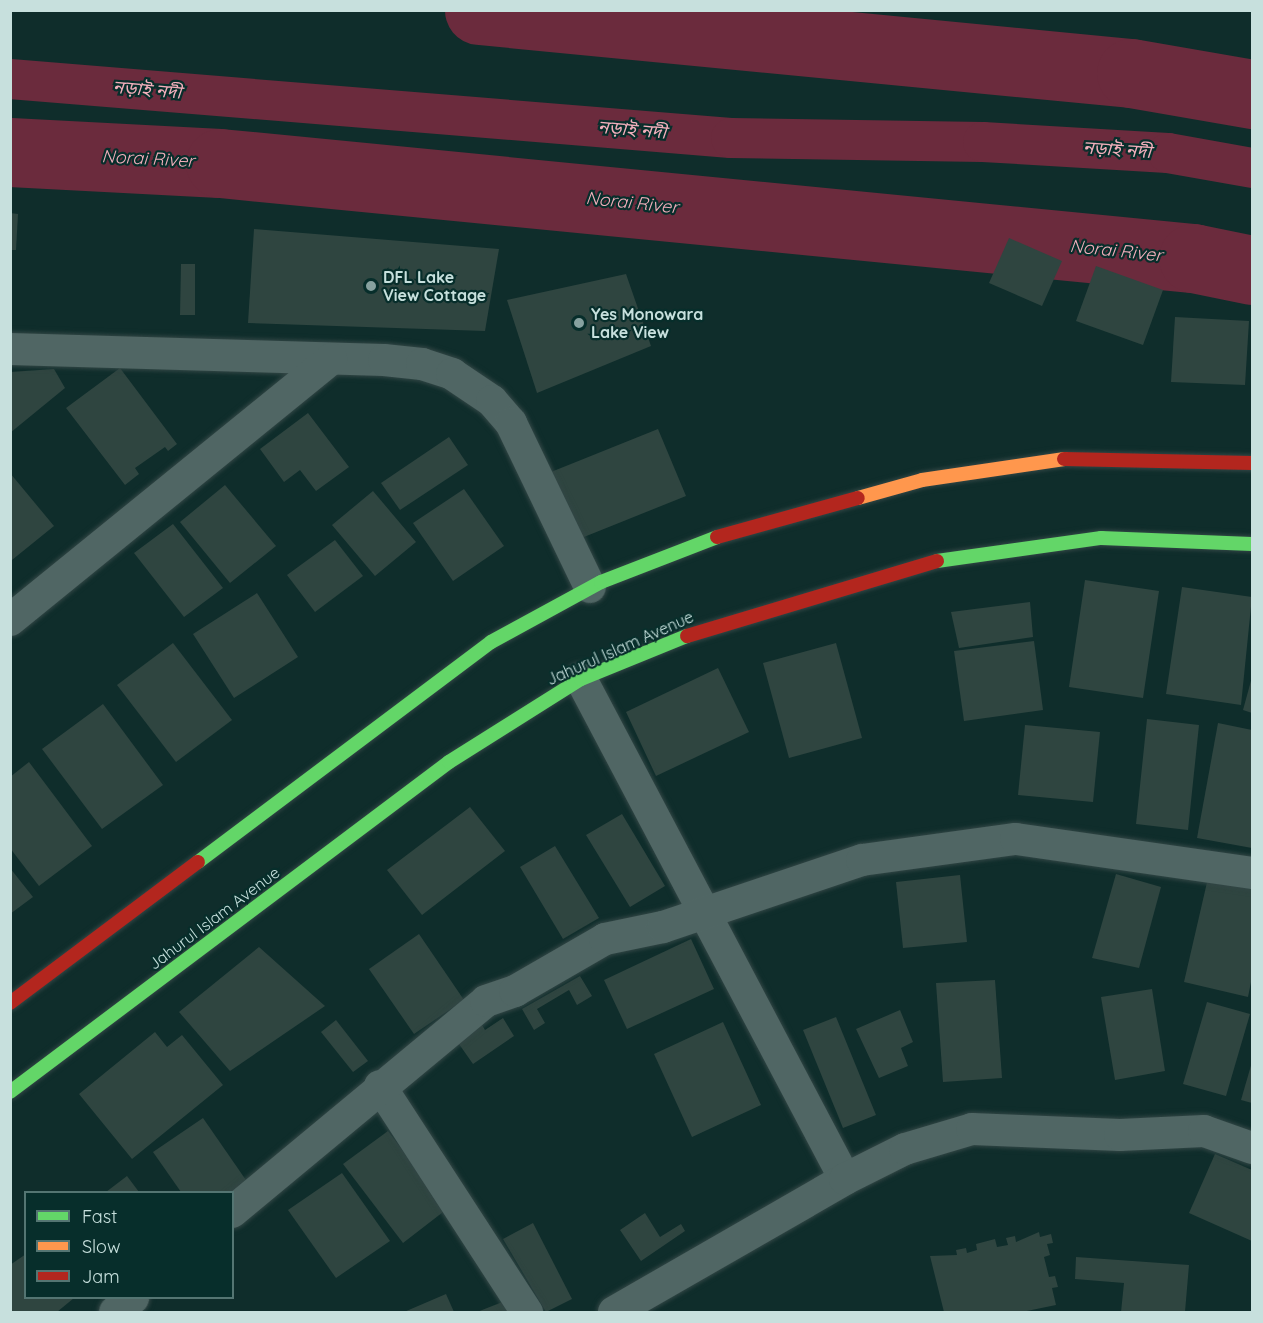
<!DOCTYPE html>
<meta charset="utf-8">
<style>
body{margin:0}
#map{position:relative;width:1263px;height:1323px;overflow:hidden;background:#0f2d2b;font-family:Quicksand,"Noto Sans Bengali",sans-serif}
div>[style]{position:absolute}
.canal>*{height:40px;margin:-20px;padding:0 20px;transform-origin:20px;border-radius:20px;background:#6b2b3d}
.river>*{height:69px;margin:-34.5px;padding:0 34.5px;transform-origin:34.5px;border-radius:34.5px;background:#6b2b3d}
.building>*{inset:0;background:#2f4540}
.roads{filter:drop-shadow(0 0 2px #324645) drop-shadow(0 0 2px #324645)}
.street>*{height:32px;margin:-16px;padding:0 16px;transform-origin:16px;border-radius:16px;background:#506664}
.fast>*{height:14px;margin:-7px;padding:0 7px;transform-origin:7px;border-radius:7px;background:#63d668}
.slow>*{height:14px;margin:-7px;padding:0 7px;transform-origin:7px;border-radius:7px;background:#ff974d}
.jam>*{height:14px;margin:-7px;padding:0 7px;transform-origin:7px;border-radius:7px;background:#b3261e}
.dots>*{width:16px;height:16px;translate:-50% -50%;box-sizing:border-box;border:3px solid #072e2b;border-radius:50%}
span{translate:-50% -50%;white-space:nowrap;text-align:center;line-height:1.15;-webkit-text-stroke:4.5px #072e2b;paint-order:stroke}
.poi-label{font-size:16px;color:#c7e0dd;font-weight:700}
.left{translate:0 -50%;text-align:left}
.street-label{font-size:16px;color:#c7e0dd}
.water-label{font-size:18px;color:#f3afbc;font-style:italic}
.frame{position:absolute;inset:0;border:12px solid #c7e0dd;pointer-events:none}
.legend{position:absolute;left:24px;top:1191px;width:210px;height:108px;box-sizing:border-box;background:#072e2b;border:2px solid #547572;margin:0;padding:8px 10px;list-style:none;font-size:18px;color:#c7e0dd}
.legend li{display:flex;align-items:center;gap:12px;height:30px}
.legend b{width:30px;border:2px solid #547572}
</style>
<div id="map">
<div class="canal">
<i style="left:10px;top:79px;width:723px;rotate:4.68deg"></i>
<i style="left:731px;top:138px;width:252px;rotate:0.9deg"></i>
<i style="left:983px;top:142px;width:185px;rotate:3.4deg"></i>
<i style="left:1168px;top:153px;width:85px;rotate:10.1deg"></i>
</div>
<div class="river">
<i style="left:479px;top:10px;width:655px;rotate:5.52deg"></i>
<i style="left:1131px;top:73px;width:123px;rotate:9.8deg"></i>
<i style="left:10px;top:152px;width:210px;rotate:3deg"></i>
<i style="left:220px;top:163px;width:978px;rotate:5.58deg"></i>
<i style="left:1193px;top:258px;width:60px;rotate:11.5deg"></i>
</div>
<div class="building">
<i style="clip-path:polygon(10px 213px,18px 214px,16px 250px,10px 250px)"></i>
<i style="clip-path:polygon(254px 229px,499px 249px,485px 331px,248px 323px)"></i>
<i style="clip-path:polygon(1009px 238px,1062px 261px,1042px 306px,989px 283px)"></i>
<i style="clip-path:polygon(181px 264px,195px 264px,195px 315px,180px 315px)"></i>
<i style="clip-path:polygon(1096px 266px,1163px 290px,1143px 345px,1076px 321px)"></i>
<i style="clip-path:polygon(626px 274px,651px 346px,537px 393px,507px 300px)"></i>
<i style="clip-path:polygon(1175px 317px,1249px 321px,1245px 385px,1171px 382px)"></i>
<i style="clip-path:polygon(120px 368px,177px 444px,168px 451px,165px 447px,135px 468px,139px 474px,125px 485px,66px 408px)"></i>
<i style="clip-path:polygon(54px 369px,65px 388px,10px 433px,10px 372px)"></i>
<i style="clip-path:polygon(308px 413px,349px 467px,316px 491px,300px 470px,284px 482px,260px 449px)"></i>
<i style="clip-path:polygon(658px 429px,686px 496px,579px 539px,551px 472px)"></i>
<i style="clip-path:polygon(449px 437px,468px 465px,400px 510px,381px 483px)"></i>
<i style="clip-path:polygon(10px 473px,54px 526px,12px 560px,10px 558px)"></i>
<i style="clip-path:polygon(225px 485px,276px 546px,230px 583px,180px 522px)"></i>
<i style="clip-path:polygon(464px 489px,504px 546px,453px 581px,413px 523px)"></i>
<i style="clip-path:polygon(373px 491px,416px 542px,375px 576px,332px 525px)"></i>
<i style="clip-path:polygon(173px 524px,223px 588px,184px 617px,134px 553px)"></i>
<i style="clip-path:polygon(335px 540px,363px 576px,315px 612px,287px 575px)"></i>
<i style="clip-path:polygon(1085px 580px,1159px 591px,1143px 698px,1069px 687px)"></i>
<i style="clip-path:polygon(1182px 587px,1252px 597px,1241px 705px,1166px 694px)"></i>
<i style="clip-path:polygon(257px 593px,298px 657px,234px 698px,193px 634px)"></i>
<i style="clip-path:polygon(1030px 602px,1033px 637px,959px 648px,951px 612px)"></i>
<i style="clip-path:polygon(1034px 641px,1043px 710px,964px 721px,954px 651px)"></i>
<i style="clip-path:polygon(173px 643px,232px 720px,176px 762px,117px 685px)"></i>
<i style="clip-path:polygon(836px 643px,862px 738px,789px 758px,763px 663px)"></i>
<i style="clip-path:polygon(718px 668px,749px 732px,656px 776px,626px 712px)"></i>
<i style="clip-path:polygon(1252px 677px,1252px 713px,1243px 710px)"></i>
<i style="clip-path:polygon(103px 704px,163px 785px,102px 829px,42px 749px)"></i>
<i style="clip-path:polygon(1147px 719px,1199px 725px,1188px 830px,1136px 824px)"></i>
<i style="clip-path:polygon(1218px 723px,1252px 730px,1252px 848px,1197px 838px)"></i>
<i style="clip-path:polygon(1025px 725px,1100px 732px,1093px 802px,1018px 795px)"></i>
<i style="clip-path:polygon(29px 762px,92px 846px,39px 886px,10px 848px,10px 777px)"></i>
<i style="clip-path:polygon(470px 807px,505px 851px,422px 915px,387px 870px)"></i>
<i style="clip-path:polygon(622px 814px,665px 886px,630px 907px,586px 835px)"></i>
<i style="clip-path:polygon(555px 846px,599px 918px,563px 939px,520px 867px)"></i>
<i style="clip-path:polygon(10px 868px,33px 897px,10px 914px)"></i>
<i style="clip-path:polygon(1116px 874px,1161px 887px,1139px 968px,1092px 958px)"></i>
<i style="clip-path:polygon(960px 875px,967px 942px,903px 948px,896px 882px)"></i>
<i style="clip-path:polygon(1208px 878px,1252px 888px,1252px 977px,1248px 997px,1184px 982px)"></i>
<i style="clip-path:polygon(419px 934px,464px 1000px,414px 1034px,369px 969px)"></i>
<i style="clip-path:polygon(691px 939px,714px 989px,627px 1029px,604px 980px)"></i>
<i style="clip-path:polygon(259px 947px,325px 1006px,230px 1071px,179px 1012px)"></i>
<i style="clip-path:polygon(580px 976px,592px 996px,577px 1005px,569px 990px,537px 1009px,545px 1023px,534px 1030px,522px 1009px)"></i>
<i style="clip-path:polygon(995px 980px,1002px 1078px,943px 1082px,936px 983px)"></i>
<i style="clip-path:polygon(1152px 989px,1165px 1071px,1115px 1080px,1101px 997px)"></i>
<i style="clip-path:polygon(1207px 1002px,1250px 1014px,1226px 1096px,1183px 1084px)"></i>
<i style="clip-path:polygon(900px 1010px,913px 1042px,901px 1048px,908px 1066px,879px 1078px,856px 1029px)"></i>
<i style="clip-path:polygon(836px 1017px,876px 1115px,843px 1128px,803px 1030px)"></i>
<i style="clip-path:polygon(503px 1018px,514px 1036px,473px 1064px,454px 1037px,479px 1020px,485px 1030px)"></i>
<i style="clip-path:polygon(336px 1020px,368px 1061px,353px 1072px,321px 1032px)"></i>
<i style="clip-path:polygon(723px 1022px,761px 1105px,692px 1137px,654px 1054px)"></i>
<i style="clip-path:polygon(155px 1032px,167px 1047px,182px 1035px,223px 1085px,132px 1159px,79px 1094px)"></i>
<i style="clip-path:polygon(1252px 1062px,1252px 1103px,1241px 1100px)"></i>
<i style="clip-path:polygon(203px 1118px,248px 1183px,232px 1192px,181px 1192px,153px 1152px)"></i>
<i style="clip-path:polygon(388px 1131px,447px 1209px,403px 1243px,343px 1164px)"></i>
<i style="clip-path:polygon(1215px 1154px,1252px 1170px,1252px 1241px,1189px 1213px)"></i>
<i style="clip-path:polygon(342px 1173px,390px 1241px,336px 1278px,288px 1210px)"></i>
<i style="clip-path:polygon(127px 1176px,139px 1192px,106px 1192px)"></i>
<i style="clip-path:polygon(645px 1213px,660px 1237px,681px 1224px,685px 1231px,641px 1261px,620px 1230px)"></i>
<i style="clip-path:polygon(533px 1223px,572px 1299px,546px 1312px,503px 1239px)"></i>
<i style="clip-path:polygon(1039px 1232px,1040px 1237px,1051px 1234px,1053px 1243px,1047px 1244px,1050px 1255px,1044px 1257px,1049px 1277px,1055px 1276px,1058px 1287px,1052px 1288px,1056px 1305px,1022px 1312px,944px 1312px,930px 1256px,957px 1255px,956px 1250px,966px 1248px,967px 1253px,977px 1250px,976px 1244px,995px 1239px,997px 1247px,1008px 1245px,1006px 1238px,1015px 1236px,1016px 1242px)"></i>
<i style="clip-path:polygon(26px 1254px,26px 1298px,74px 1298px,57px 1312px,10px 1312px,10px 1265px)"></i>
<i style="clip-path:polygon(1076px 1257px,1189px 1265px,1185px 1312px,1121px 1312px,1124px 1283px,1075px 1279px)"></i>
<i style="clip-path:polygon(446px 1294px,454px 1312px,404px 1312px)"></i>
<i style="clip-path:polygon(515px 1297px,522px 1312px,477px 1312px)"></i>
</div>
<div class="roads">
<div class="street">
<i style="left:10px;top:349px;width:374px;rotate:1.7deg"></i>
<i style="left:384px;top:360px;width:38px;rotate:6deg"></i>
<i style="left:422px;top:364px;width:32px;rotate:18deg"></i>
<i style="left:452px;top:374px;width:48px;rotate:34deg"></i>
<i style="left:492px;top:401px;width:29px;rotate:49deg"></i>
<i style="left:511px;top:423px;width:182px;rotate:64.3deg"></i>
<i style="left:10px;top:620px;width:414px;rotate:-39.1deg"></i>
<i style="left:581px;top:679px;width:565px;rotate:62.17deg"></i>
<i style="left:380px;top:1086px;width:270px;rotate:57deg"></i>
<i style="left:232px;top:1212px;width:330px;rotate:-39.7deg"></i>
<i style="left:486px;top:1001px;width:31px;rotate:-19deg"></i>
<i style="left:515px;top:991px;width:104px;rotate:-30deg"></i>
<i style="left:605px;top:939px;width:59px;rotate:-11.7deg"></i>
<i style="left:663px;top:927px;width:210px;rotate:-18.6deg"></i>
<i style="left:862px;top:860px;width:155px;rotate:-7.8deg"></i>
<i style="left:1016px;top:839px;width:238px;rotate:8.2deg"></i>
<i style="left:115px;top:1312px;width:23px;rotate:-38deg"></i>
<i style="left:614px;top:1312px;width:267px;rotate:-29.9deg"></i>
<i style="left:845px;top:1179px;width:67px;rotate:-26.6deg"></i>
<i style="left:905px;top:1149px;width:70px;rotate:-16.6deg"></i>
<i style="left:972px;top:1129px;width:148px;rotate:2.3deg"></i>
<i style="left:1120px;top:1135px;width:84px;rotate:-2.7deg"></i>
<i style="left:1204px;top:1131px;width:51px;rotate:19.5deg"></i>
</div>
<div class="fast">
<i style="left:937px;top:561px;width:166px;rotate:-8deg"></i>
<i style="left:1101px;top:538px;width:151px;rotate:2.3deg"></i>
<i style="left:198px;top:862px;width:366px;rotate:-36.9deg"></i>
<i style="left:491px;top:642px;width:125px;rotate:-28.6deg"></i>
<i style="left:601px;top:582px;width:124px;rotate:-21.2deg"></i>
<i style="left:10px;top:1092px;width:549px;rotate:-36.93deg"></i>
<i style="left:449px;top:762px;width:156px;rotate:-32.2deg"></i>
<i style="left:581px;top:679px;width:114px;rotate:-22.1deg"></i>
</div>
<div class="slow">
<i style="left:858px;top:498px;width:66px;rotate:-15.7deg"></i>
<i style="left:922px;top:480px;width:144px;rotate:-8.4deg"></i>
</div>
<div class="jam">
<i style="left:1064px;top:459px;width:188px;rotate:1.2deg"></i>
<i style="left:717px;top:537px;width:146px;rotate:-15.5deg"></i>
<i style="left:687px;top:636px;width:261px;rotate:-16.7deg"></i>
<i style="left:10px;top:1003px;width:235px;rotate:-36.9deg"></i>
</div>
</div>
<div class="dots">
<i style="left:371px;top:286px;background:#87a19f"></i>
<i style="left:579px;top:323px;background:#87a19f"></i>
</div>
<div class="poi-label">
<span class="left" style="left:383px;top:286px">DFL Lake<br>View Cottage</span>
<span class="left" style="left:591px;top:323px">Yes Monowara<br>Lake View</span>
</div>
<div class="street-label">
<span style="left:620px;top:648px;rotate:-24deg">Jahurul Islam Avenue</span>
<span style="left:214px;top:918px;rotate:-37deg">Jahurul Islam Avenue</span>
</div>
<div class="water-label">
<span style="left:147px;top:90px;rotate:5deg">নড়াই নদী</span>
<span style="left:632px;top:130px;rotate:5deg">নড়াই নদী</span>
<span style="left:1117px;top:150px;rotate:4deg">নড়াই নদী</span>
<span style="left:148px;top:159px;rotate:3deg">Norai River</span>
<span style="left:632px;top:203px;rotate:6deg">Norai River</span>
<span style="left:1116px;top:251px;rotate:6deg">Norai River</span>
</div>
<div class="frame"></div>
<ul class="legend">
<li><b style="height:8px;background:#63d668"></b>Fast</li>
<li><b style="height:8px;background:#ff974d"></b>Slow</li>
<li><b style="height:8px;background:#b3261e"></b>Jam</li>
</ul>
</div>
